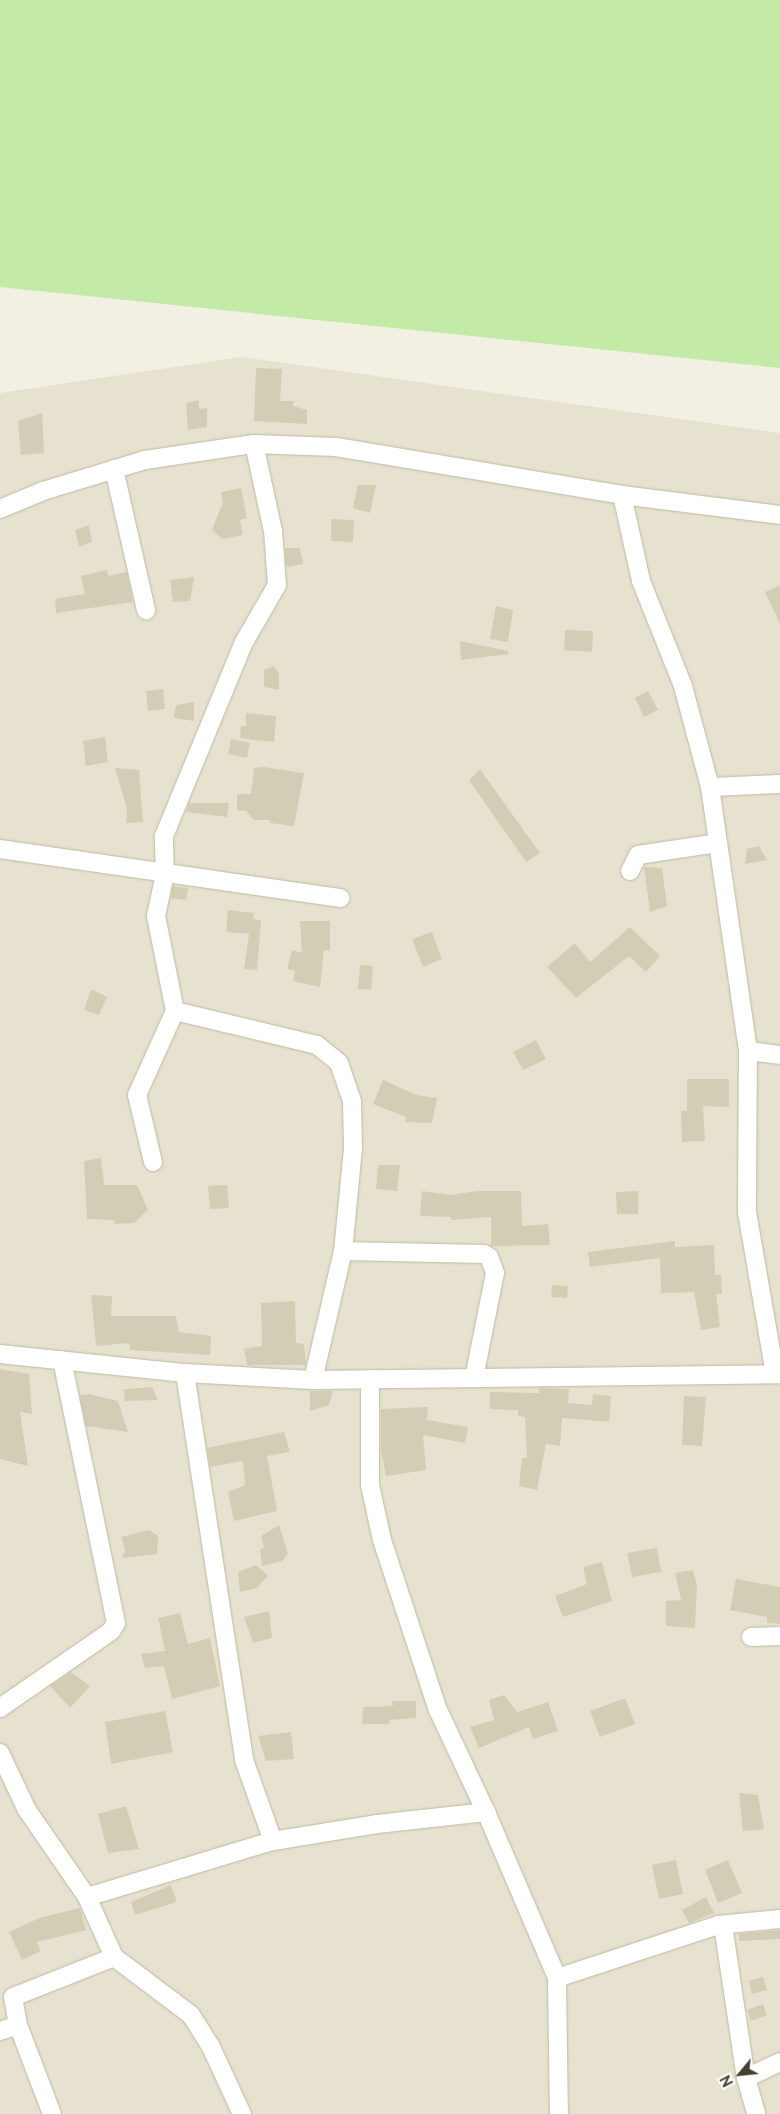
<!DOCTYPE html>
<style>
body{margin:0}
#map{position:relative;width:780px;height:2114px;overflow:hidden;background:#f2f0e2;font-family:Raleway,sans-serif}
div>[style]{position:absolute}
.residential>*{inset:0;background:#e7e2cf}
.green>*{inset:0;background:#c3eaa7}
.building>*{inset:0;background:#d4cdb6}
.roads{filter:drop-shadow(0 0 1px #beb9a4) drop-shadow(0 0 1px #beb9a4)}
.minor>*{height:18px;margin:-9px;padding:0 9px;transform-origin:9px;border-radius:9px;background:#fff}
span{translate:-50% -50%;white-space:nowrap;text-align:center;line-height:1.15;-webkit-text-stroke:4.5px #fff;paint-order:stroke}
.north{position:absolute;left:715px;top:2049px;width:50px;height:50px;-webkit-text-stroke:4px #fff;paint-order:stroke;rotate:242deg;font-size:14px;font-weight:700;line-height:20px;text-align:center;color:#443f32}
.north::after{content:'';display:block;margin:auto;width:18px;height:22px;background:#443f32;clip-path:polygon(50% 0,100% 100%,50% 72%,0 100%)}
</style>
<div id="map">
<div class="residential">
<i style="clip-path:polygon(241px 357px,780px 433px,780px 2114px,0 2114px,0 393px)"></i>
</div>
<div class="green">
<i style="clip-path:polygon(0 0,780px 0,780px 368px,0 287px)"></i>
</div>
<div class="building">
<i style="clip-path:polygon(256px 368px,282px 369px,280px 401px,294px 401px,293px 406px,307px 410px,307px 424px,254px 421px)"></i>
<i style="clip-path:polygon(199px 400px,199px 409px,207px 408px,207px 427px,188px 430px,186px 403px)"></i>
<i style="clip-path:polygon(42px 413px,44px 453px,21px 455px,18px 421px)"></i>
<i style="clip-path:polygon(358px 485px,376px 485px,370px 513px,353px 508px)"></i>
<i style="clip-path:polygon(241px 488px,247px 518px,240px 520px,243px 535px,222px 539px,212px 530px,223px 502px,221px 492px)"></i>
<i style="clip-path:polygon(331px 519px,354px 520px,353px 542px,331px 541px)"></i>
<i style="clip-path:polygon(89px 525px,92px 542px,79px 547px,75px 530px)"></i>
<i style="clip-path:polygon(285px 548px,300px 548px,303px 564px,286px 567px)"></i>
<i style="clip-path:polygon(107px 570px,108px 576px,127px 572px,133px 602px,56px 613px,55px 599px,85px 594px,81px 576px)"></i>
<i style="clip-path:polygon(194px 577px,190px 601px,173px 602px,170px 580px)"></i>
<i style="clip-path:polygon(780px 585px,780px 624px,765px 592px)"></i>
<i style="clip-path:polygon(496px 606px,513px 610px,508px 642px,490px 639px)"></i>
<i style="clip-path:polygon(565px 630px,593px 631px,592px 652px,564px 650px)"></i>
<i style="clip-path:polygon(460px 641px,508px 651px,508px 654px,461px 660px)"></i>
<i style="clip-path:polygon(274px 666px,279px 673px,279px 690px,264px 687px,264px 670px)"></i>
<i style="clip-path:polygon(163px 689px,165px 709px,148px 711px,146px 691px)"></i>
<i style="clip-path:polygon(648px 691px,658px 710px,644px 717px,635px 698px)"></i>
<i style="clip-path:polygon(194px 702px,194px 721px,174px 718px,176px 705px)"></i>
<i style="clip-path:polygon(246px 713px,276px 716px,274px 742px,240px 738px,241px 726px,246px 726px)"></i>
<i style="clip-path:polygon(105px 737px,108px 762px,86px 766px,83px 741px)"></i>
<i style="clip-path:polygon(231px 739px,250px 743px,247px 758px,228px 754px)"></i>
<i style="clip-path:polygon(263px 767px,304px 773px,294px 826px,270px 823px,270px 820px,254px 820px,246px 811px,237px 810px,237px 794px,251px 794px,254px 768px)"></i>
<i style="clip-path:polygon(115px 768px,139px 770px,143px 822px,126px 823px,127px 809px)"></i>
<i style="clip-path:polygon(480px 769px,540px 853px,526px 862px,469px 780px)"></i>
<i style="clip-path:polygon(189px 803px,229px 803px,227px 817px,186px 812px)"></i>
<i style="clip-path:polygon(759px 846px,767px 860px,745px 864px,747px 849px)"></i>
<i style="clip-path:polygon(644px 867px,662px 868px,667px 906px,650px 912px)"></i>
<i style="clip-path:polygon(173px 886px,188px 888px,186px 900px,171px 898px)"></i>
<i style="clip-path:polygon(228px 910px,254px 913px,253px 919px,261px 920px,257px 970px,244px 969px,249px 934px,226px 932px)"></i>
<i style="clip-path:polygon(300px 921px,330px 921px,330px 951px,324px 950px,320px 987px,293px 981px,295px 971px,287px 969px,292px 950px,302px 953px)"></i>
<i style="clip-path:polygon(630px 927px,660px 956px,646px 972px,629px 956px,576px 998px,547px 967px,575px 943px,590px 962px)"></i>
<i style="clip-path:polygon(432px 932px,442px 959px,423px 967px,412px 939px)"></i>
<i style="clip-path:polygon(360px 965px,373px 966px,371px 990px,358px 989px)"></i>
<i style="clip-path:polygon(91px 989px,107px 997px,99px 1015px,84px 1010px)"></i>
<i style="clip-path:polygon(536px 1040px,546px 1059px,523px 1070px,513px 1052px)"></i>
<i style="clip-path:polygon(687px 1079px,729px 1079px,729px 1107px,703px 1106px,705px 1141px,682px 1142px,681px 1111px,687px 1111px)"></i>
<i style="clip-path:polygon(383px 1080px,416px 1095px,437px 1098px,432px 1123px,405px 1122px,406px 1117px,373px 1104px)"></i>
<i style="clip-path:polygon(101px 1158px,104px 1185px,137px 1185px,148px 1210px,134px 1223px,115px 1224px,114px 1220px,87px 1219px,84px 1161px)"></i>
<i style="clip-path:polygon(378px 1165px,400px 1165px,397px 1191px,376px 1189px)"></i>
<i style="clip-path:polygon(227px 1185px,229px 1208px,210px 1209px,208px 1186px)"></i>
<i style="clip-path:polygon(422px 1191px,450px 1195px,477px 1191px,521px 1191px,522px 1226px,548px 1224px,550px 1245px,491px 1246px,491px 1217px,451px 1220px,451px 1217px,420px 1216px)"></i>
<i style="clip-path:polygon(638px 1191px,638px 1214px,617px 1214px,616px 1192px)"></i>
<i style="clip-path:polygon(675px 1241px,675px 1247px,714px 1245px,715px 1275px,721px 1275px,722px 1294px,716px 1294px,720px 1327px,701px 1330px,694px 1292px,661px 1293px,660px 1258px,590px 1267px,588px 1252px)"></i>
<i style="clip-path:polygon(552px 1285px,568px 1286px,567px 1298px,551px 1297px)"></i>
<i style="clip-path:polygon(91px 1295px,112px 1296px,111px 1316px,176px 1316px,179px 1332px,211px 1336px,210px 1355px,130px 1350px,129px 1343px,96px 1346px)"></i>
<i style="clip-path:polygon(295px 1301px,296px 1343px,304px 1344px,306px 1365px,247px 1365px,244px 1349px,262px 1346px,261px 1303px)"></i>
<i style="clip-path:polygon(0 1369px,29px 1374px,32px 1414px,20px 1412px,28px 1466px,0 1459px)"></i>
<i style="clip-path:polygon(152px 1387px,158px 1400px,125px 1401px,124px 1389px)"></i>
<i style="clip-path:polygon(539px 1388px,569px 1389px,568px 1403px,592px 1405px,593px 1394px,611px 1396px,609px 1422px,562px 1418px,560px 1446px,546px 1444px,537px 1490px,519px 1486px,522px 1458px,527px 1458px,525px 1417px,518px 1416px,518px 1410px,490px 1409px,490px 1392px,539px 1393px)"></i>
<i style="clip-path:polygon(310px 1391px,333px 1391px,329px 1405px,310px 1411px)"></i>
<i style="clip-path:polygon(89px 1394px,118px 1401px,128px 1432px,86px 1426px,80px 1395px)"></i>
<i style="clip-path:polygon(684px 1396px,706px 1397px,702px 1446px,682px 1445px)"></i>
<i style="clip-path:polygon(428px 1407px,427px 1420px,468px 1427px,465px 1443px,423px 1435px,426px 1470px,386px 1476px,381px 1451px,381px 1409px)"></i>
<i style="clip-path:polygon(284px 1432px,290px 1452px,267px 1456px,277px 1511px,234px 1521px,228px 1492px,245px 1485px,243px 1461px,210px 1467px,207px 1448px)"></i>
<i style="clip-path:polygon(279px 1525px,288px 1554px,282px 1561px,262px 1566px,260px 1550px,264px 1547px,261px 1536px)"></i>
<i style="clip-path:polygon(149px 1530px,158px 1536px,157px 1554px,122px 1558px,125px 1549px,121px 1537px)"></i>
<i style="clip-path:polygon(657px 1548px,661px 1572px,632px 1577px,627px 1553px)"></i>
<i style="clip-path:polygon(602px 1562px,612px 1601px,563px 1617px,555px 1596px,587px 1584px,583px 1567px)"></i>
<i style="clip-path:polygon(256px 1565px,268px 1576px,257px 1588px,240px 1592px,238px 1572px)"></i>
<i style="clip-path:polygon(693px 1570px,697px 1586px,695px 1628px,666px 1626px,666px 1601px,681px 1600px,675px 1573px)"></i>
<i style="clip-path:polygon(736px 1579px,780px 1587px,780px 1624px,767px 1623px,767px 1617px,730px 1610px)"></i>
<i style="clip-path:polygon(269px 1611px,272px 1638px,253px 1643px,244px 1617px)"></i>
<i style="clip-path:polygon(180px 1613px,188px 1644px,210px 1638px,220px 1686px,172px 1699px,164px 1666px,145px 1668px,141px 1654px,165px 1651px,158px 1618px)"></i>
<i style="clip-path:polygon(71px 1672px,90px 1686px,70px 1708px,50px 1686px)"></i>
<i style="clip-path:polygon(504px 1695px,517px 1712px,548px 1702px,558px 1731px,533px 1739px,529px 1727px,479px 1748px,470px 1727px,494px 1720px,489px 1700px)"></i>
<i style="clip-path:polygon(625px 1698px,635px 1724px,600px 1737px,590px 1711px)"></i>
<i style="clip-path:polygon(392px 1701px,416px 1701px,416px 1718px,389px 1720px,390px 1724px,362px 1724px,363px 1707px,393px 1706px)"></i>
<i style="clip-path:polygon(165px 1711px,173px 1752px,111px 1764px,105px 1722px)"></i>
<i style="clip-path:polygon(291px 1732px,294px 1759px,266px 1761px,258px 1736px)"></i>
<i style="clip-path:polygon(739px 1793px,758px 1795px,764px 1829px,743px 1831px)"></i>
<i style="clip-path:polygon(126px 1806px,139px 1849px,108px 1853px,98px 1814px)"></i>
<i style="clip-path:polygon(676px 1860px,683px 1894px,659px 1899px,652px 1865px)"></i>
<i style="clip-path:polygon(728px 1860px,742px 1893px,718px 1903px,705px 1870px)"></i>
<i style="clip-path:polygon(171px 1885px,177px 1902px,135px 1915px,131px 1902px)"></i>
<i style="clip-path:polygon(706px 1897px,714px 1913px,689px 1923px,682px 1910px)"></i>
<i style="clip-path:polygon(80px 1908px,86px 1930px,37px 1942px,41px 1951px,22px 1960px,9px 1932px,39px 1918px)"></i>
<i style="clip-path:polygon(780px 1930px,780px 1939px,739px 1941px,739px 1934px)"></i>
<i style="clip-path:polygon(763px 1977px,767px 1990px,752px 1994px,749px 1981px)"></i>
<i style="clip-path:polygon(763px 2004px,767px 2015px,751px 2021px,747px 2010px)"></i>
</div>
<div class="roads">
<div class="minor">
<i style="left:114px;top:469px;width:145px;rotate:77.2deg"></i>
<i style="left:622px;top:495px;width:88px;rotate:77.5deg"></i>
<i style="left:641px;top:581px;width:113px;rotate:68.2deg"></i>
<i style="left:683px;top:686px;width:105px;rotate:75deg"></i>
<i style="left:710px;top:787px;width:267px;rotate:81.8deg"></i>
<i style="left:748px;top:1051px;width:161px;rotate:90.4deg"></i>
<i style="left:747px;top:1212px;width:164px;rotate:80.2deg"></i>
<i style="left:0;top:509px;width:47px;rotate:-22.7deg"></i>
<i style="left:43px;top:491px;width:107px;rotate:-16.9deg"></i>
<i style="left:145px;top:460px;width:110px;rotate:-8.4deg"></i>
<i style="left:254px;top:444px;width:82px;rotate:2.1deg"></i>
<i style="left:336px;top:447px;width:290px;rotate:9.5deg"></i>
<i style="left:622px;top:495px;width:159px;rotate:7.2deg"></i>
<i style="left:710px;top:787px;width:70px;rotate:-2.5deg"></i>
<i style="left:0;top:849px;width:344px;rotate:8.2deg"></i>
<i style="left:630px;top:871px;width:18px;rotate:-63deg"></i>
<i style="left:638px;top:855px;width:80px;rotate:-8.6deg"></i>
<i style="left:175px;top:1011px;width:146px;rotate:13.5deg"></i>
<i style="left:317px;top:1045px;width:28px;rotate:39deg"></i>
<i style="left:339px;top:1063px;width:40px;rotate:71.1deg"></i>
<i style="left:352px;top:1101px;width:47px;rotate:88.8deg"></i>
<i style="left:353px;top:1148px;width:103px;rotate:95.5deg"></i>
<i style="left:343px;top:1251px;width:132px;rotate:103.1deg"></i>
<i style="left:748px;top:1051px;width:32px;rotate:7deg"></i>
<i style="left:153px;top:1162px;width:69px;rotate:-103.4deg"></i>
<i style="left:137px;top:1095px;width:92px;rotate:-65.7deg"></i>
<i style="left:175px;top:1011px;width:97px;rotate:-101.3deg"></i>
<i style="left:156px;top:916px;width:43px;rotate:-77.9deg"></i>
<i style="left:165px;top:874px;width:38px;rotate:-92deg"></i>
<i style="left:164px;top:836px;width:208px;rotate:-67.6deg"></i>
<i style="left:243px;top:644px;width:68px;rotate:-60deg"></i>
<i style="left:277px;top:585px;width:54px;rotate:-94.2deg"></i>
<i style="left:273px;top:531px;width:89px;rotate:-102.3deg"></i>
<i style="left:343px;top:1251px;width:141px;rotate:1.2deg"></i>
<i style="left:484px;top:1254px;width:6px;rotate:31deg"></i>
<i style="left:489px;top:1257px;width:17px;rotate:69deg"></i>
<i style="left:495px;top:1273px;width:107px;rotate:101.3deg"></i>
<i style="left:0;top:1354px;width:186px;rotate:5.9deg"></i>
<i style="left:185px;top:1373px;width:128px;rotate:3.1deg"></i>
<i style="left:313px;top:1380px;width:467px;rotate:-0.7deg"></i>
<i style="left:185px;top:1373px;width:391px;rotate:81.3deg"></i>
<i style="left:244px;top:1760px;width:86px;rotate:70.3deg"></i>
<i style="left:370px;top:1379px;width:106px;rotate:90deg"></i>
<i style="left:370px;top:1485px;width:56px;rotate:77.7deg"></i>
<i style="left:382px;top:1540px;width:179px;rotate:71.8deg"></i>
<i style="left:438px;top:1710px;width:113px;rotate:64.8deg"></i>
<i style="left:486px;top:1812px;width:181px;rotate:66.8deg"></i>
<i style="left:557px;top:1978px;width:136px;rotate:89.2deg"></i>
<i style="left:751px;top:1637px;width:29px;rotate:-2deg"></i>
<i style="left:0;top:1708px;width:135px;rotate:-34.7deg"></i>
<i style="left:111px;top:1631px;width:9px;rotate:-58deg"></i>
<i style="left:116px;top:1623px;width:268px;rotate:-101.6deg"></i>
<i style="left:0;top:1753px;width:63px;rotate:64.7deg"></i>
<i style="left:27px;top:1810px;width:106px;rotate:55.4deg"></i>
<i style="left:87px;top:1897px;width:66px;rotate:65.8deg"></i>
<i style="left:114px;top:1957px;width:96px;rotate:37deg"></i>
<i style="left:191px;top:2015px;width:36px;rotate:58deg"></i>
<i style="left:210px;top:2045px;width:76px;rotate:65.1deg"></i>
<i style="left:87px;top:1897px;width:194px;rotate:-16.8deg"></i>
<i style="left:273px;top:1841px;width:105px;rotate:-9.3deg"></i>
<i style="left:377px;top:1824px;width:110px;rotate:-6.3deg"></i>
<i style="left:723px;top:1925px;width:155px;rotate:81.5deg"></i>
<i style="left:746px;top:2078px;width:37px;rotate:74deg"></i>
<i style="left:557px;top:1978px;width:169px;rotate:-18.2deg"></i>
<i style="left:718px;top:1925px;width:62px;rotate:-5.5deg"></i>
<i style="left:0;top:2031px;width:19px;rotate:-18deg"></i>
<i style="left:746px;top:2078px;width:38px;rotate:-25deg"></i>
<i style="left:52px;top:2114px;width:95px;rotate:-110.9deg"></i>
<i style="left:18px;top:2025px;width:28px;rotate:-100deg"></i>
<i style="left:13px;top:1997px;width:109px;rotate:-21.6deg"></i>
</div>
</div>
<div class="north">N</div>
</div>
